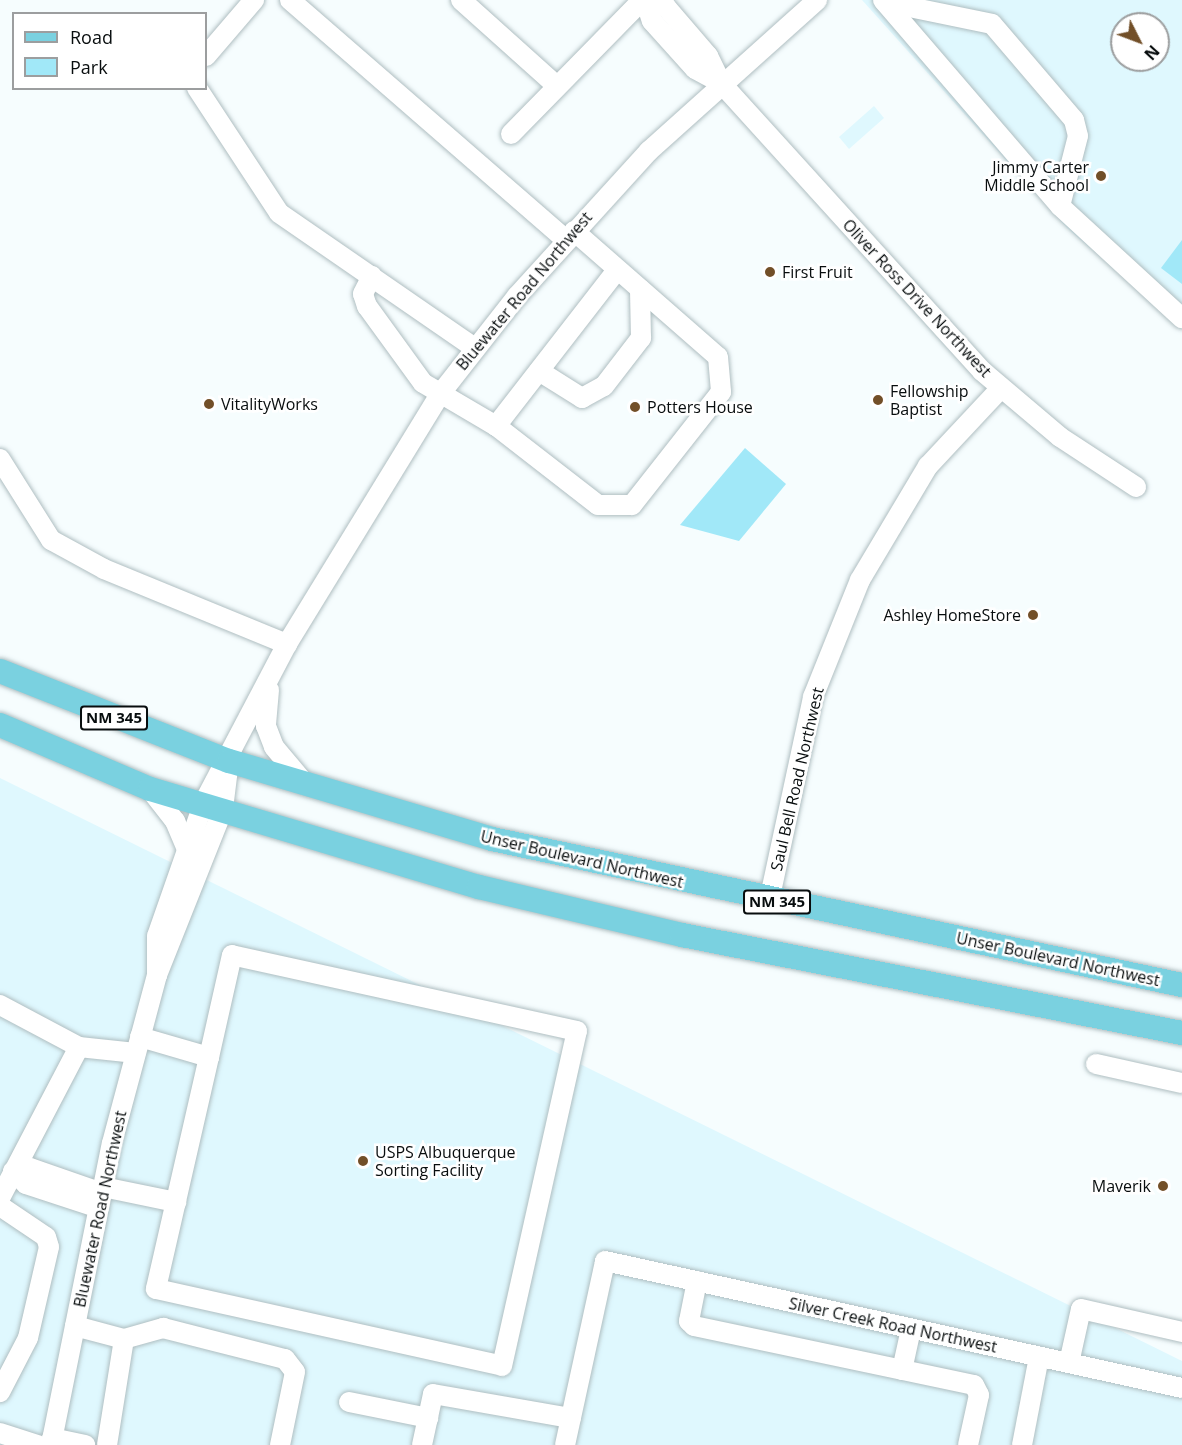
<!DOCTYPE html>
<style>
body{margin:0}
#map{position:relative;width:1182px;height:1445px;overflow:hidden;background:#f6fdfe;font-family:"Open Sans",sans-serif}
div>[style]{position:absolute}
.built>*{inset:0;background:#dff8fe}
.green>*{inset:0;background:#a1e8f8}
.roads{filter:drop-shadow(0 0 2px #afbec1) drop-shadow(0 0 2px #afbec1)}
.minor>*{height:20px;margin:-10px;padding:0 10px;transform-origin:10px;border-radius:10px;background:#fff}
.major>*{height:24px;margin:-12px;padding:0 12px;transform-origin:12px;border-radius:12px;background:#7ad1e0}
.dots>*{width:16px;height:16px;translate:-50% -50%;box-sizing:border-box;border:3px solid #fff;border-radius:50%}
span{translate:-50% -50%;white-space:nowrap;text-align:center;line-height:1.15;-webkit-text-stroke:5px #fff;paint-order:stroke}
.shield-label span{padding:2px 4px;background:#fff;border:2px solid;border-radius:4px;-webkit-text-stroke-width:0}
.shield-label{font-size:15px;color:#080d0e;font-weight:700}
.poi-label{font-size:16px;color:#080d0e}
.right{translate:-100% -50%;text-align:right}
.left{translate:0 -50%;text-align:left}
.street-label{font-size:16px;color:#080d0e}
.legend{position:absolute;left:12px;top:12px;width:195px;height:78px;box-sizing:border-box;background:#fff;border:2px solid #9c9e9f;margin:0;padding:8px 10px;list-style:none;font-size:18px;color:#080d0e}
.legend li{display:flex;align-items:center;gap:12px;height:30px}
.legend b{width:30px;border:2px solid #9c9e9f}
.north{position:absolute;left:1110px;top:12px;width:60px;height:60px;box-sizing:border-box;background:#fff;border:2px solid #9c9e9f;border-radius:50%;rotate:132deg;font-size:16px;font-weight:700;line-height:24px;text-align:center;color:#080d0e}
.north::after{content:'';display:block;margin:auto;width:21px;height:27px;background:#724f28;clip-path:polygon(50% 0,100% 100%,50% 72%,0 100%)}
</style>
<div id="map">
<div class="built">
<i style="clip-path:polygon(evenodd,862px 0,1182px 0,1182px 327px,1067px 228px,862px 0,1122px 24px,1158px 24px,1158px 60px,1122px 60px,1122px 24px)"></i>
<i style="clip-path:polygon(874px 106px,884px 118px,849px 149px,839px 137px)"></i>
<i style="clip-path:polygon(0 778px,1182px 1361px,1182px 1445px,0 1445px)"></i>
</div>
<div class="green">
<i style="clip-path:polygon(1182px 240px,1182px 284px,1161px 268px)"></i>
<i style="clip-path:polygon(745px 448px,786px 484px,739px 541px,680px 525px)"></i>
</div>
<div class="roads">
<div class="minor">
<i style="left:290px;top:0;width:366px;rotate:41deg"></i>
<i style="left:461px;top:0;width:129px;rotate:41.9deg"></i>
<i style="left:645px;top:0;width:22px;rotate:72deg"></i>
<i style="left:652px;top:21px;width:64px;rotate:48.1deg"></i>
<i style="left:695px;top:69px;width:30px;rotate:28deg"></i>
<i style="left:651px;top:0;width:17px;rotate:25deg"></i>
<i style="left:666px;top:7px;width:65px;rotate:49.4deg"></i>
<i style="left:708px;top:56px;width:30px;rotate:64deg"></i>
<i style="left:721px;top:83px;width:389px;rotate:47.8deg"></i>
<i style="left:982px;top:371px;width:102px;rotate:40.2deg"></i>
<i style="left:1060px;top:437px;width:91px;rotate:33.3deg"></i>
<i style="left:883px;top:0;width:272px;rotate:49.3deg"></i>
<i style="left:1060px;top:206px;width:166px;rotate:42.6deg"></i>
<i style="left:885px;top:2px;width:109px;rotate:11.6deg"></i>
<i style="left:992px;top:24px;width:126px;rotate:49.5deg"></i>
<i style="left:1074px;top:120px;width:16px;rotate:76deg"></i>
<i style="left:1078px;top:136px;width:72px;rotate:104.4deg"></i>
<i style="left:206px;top:56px;width:74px;rotate:-49.4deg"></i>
<i style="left:197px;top:88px;width:149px;rotate:56.7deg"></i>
<i style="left:279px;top:213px;width:236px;rotate:34.6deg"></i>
<i style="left:511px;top:134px;width:187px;rotate:-45.6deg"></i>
<i style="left:574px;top:231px;width:191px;rotate:41.2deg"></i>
<i style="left:718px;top:357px;width:35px;rotate:85deg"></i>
<i style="left:721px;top:392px;width:144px;rotate:128.2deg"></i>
<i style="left:632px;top:505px;width:34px;rotate:180deg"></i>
<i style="left:598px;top:505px;width:129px;rotate:-142.2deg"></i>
<i style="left:496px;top:426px;width:197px;rotate:-52.2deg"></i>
<i style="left:372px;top:276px;width:20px;rotate:117deg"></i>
<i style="left:363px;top:294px;width:13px;rotate:72deg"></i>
<i style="left:367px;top:306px;width:95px;rotate:54deg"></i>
<i style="left:423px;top:383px;width:85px;rotate:30.5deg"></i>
<i style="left:539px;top:371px;width:51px;rotate:32.1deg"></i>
<i style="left:582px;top:398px;width:25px;rotate:-29deg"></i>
<i style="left:604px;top:386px;width:61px;rotate:-52.4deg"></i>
<i style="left:641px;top:338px;width:49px;rotate:-91.2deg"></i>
<i style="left:0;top:459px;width:96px;rotate:57.8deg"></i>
<i style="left:51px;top:540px;width:60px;rotate:28.7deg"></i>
<i style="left:104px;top:569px;width:198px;rotate:22.3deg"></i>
<i style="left:269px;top:690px;width:36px;rotate:95deg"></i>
<i style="left:266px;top:726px;width:22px;rotate:69deg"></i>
<i style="left:274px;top:747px;width:50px;rotate:49.9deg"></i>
<i style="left:150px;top:789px;width:41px;rotate:52deg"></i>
<i style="left:175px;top:821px;width:28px;rotate:67deg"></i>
<i style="left:769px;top:901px;width:209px;rotate:-77.8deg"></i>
<i style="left:813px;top:697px;width:126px;rotate:-68.1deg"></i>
<i style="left:860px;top:580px;width:133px;rotate:-59.2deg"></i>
<i style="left:928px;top:466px;width:107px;rotate:-46.9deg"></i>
<i style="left:157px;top:975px;width:39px;rotate:-90deg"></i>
<i style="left:157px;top:936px;width:142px;rotate:-70.7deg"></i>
<i style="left:204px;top:802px;width:178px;rotate:-62.3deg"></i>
<i style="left:287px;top:644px;width:294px;rotate:-58.5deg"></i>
<i style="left:441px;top:393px;width:123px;rotate:-51.9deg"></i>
<i style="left:517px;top:296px;width:196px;rotate:-47.7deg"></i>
<i style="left:649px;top:151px;width:226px;rotate:-41.9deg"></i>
<i style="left:0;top:1005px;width:89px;rotate:28deg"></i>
<i style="left:140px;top:1037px;width:72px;rotate:16.2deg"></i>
<i style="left:209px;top:1057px;width:238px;rotate:102.9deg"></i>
<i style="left:156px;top:1289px;width:354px;rotate:12.5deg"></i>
<i style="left:502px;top:1366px;width:343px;rotate:-77.4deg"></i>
<i style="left:577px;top:1031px;width:353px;rotate:-167.6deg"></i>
<i style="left:232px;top:955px;width:105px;rotate:102.7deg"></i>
<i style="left:1096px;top:1064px;width:88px;rotate:12.5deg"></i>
<i style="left:103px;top:1187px;width:75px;rotate:11.6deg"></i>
<i style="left:0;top:1198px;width:170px;rotate:-62.4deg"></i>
<i style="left:79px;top:1047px;width:57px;rotate:6deg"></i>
<i style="left:0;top:1206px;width:55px;rotate:34deg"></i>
<i style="left:46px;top:1237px;width:10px;rotate:73deg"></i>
<i style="left:49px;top:1247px;width:93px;rotate:103deg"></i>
<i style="left:28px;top:1338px;width:61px;rotate:117.4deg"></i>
<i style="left:99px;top:1208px;width:77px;rotate:-161.8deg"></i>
<i style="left:26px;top:1184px;width:18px;rotate:-135deg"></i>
<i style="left:13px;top:1171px;width:17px;rotate:-10deg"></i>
<i style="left:30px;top:1168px;width:76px;rotate:19.1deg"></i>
<i style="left:697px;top:1281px;width:41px;rotate:101.3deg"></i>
<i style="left:689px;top:1321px;width:7px;rotate:45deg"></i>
<i style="left:694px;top:1326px;width:286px;rotate:11.9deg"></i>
<i style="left:974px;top:1385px;width:11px;rotate:63deg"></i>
<i style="left:979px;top:1395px;width:51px;rotate:102.4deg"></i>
<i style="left:75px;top:1326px;width:51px;rotate:14.9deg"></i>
<i style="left:124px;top:1339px;width:107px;rotate:99.1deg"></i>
<i style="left:124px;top:1339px;width:41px;rotate:-15.8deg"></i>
<i style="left:163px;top:1328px;width:126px;rotate:14.3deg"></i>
<i style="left:285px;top:1359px;width:16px;rotate:52deg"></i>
<i style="left:295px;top:1372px;width:75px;rotate:101.6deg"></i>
<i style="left:1069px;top:1363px;width:55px;rotate:-77.5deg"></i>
<i style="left:1081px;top:1309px;width:104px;rotate:12.8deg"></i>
<i style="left:902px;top:1370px;width:42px;rotate:-77.6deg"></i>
<i style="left:349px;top:1402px;width:81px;rotate:11.4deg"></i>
<i style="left:0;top:1433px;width:40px;rotate:18deg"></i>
<i style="left:52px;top:1438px;width:34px;rotate:12deg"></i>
<i style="left:51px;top:1445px;width:308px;rotate:-78.6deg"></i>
<i style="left:112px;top:1143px;width:174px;rotate:-75deg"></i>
<i style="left:157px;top:975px;width:179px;rotate:-68.3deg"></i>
<i style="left:223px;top:809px;width:41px;rotate:-83deg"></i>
<i style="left:422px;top:1445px;width:52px;rotate:-77.8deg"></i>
<i style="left:433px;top:1394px;width:140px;rotate:9.9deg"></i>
<i style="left:565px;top:1445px;width:188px;rotate:-77.7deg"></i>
<i style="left:605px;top:1261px;width:591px;rotate:12.41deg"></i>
<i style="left:1022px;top:1445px;width:90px;rotate:-79.1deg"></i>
</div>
<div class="major">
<i style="left:0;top:671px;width:246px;rotate:21.5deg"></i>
<i style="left:229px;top:761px;width:274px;rotate:16.5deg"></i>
<i style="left:492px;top:839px;width:705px;rotate:11.95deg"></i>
<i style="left:0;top:725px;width:163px;rotate:23.1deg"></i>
<i style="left:150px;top:789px;width:343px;rotate:16.6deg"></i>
<i style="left:479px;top:887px;width:209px;rotate:13.3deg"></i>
<i style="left:682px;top:935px;width:510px;rotate:11.09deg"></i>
</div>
</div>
<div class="dots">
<i style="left:1101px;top:176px;background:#724f28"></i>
<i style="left:770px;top:272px;background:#724f28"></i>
<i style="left:878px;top:400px;background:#724f28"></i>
<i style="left:209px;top:404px;background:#724f28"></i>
<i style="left:635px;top:407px;background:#724f28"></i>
<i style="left:1033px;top:615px;background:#724f28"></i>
<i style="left:363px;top:1161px;background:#724f28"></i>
<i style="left:1163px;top:1186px;background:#724f28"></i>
</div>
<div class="shield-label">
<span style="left:114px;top:718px">NM 345</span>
<span style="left:777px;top:902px">NM 345</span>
</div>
<div class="poi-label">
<span class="right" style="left:1089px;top:176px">Jimmy Carter<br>Middle School</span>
<span class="left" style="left:782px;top:272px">First Fruit</span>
<span class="left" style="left:890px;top:400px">Fellowship<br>Baptist</span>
<span class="left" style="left:221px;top:404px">VitalityWorks</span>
<span class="left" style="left:647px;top:407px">Potters House</span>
<span class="right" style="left:1021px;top:615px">Ashley HomeStore</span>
<span class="left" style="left:375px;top:1161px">USPS Albuquerque<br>Sorting Facility</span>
<span class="right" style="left:1151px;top:1186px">Maverik</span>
</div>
<div class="street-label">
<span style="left:524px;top:291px;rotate:-50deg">Bluewater Road Northwest</span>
<span style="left:917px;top:298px;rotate:47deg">Oliver Ross Drive Northwest</span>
<span style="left:797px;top:779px;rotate:-77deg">Saul Bell Road Northwest</span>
<span style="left:582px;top:859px;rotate:13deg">Unser Boulevard Northwest</span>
<span style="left:1058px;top:959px;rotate:12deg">Unser Boulevard Northwest</span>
<span style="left:100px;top:1209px;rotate:-78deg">Bluewater Road Northwest</span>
<span style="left:893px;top:1325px;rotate:12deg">Silver Creek Road Northwest</span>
</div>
<ul class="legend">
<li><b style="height:8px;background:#7ad1e0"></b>Road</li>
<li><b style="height:16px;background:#a1e8f8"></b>Park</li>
</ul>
<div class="north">N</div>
</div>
